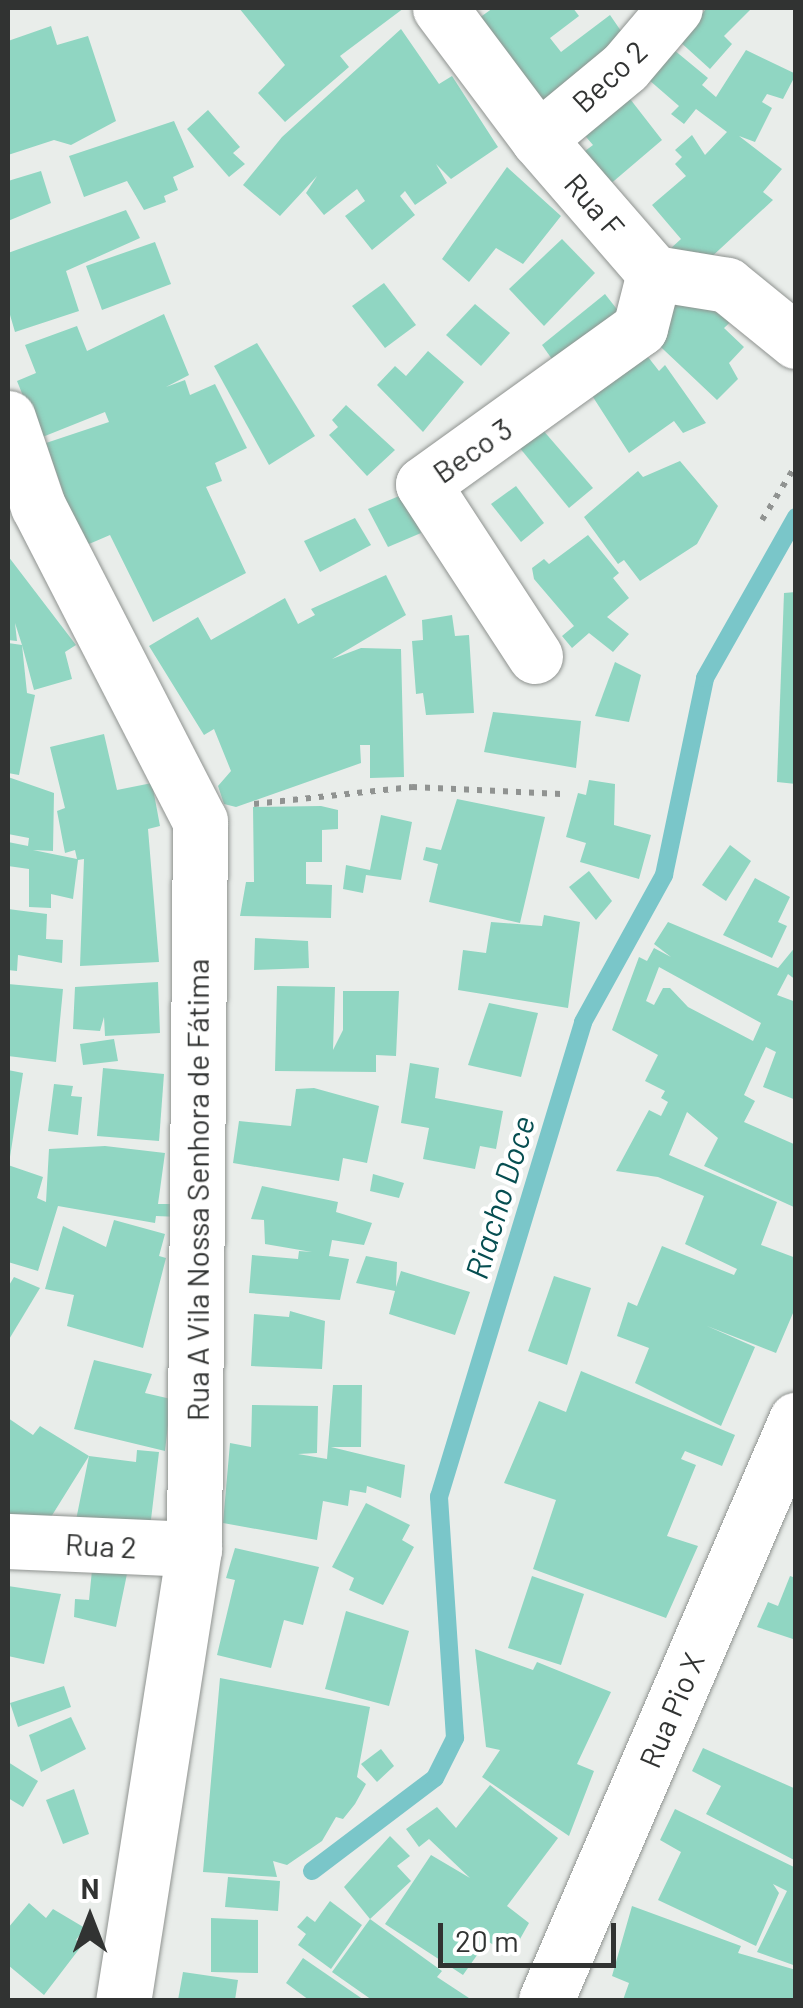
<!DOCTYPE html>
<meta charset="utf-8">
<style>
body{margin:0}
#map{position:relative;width:803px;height:2008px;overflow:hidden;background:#e9edea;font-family:Barlow,sans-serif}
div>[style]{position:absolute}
.stream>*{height:18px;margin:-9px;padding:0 9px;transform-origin:9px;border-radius:9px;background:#7ac6c9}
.building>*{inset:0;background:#90d6c2}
.path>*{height:6px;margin-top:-3px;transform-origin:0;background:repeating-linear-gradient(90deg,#909391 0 5px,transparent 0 13px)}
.roads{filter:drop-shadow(0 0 2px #8f9390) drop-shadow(0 0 2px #8f9390)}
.minor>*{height:55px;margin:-27.5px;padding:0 27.5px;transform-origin:27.5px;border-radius:27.5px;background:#fff}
span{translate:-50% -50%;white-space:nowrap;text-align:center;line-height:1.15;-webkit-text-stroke:9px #fff;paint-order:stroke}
.street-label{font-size:30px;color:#313332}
.water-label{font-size:32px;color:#064e51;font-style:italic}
.frame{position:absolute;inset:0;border:10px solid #313332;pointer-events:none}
.north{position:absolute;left:40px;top:1868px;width:100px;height:100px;-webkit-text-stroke:8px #fff;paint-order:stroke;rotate:0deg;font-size:28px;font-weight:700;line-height:40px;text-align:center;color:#313332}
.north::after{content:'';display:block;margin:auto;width:35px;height:45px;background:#313332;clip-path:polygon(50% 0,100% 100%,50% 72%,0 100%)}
.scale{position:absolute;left:438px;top:1923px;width:178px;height:45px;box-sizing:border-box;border:5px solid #313332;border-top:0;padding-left:12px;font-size:30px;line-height:35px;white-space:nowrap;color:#313332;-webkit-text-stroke:8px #fff;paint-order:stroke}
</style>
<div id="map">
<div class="stream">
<i style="left:312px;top:1871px;width:154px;rotate:-37.1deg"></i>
<i style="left:435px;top:1778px;width:45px;rotate:-63.4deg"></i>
<i style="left:455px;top:1738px;width:242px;rotate:-93.8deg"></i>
<i style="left:439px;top:1497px;width:496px;rotate:-73.1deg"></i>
<i style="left:583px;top:1022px;width:168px;rotate:-61.1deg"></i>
<i style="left:664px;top:875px;width:201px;rotate:-78.2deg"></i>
<i style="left:705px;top:678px;width:185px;rotate:-60.5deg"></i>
</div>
<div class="building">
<i style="clip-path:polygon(239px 8px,404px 8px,340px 56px,349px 67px,285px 122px,258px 93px,285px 65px)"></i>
<i style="clip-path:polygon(493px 8px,573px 8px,579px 16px,550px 38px,561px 52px,610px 15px,630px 44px,551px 110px,475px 21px)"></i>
<i style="clip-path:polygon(707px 8px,752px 8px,724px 36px,732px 44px,710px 69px,678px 40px)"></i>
<i style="clip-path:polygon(51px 26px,57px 45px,88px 36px,116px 121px,71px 145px,54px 140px,8px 155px,8px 41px)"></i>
<i style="clip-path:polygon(401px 29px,439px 84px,452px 76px,498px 147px,451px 179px,436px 164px,447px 183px,415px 205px,405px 191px,400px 196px,415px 215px,372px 250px,345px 216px,365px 201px,357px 189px,324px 215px,306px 193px,317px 176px,280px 216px,243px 185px,282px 137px)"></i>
<i style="clip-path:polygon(668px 45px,708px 78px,702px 85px,716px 97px,746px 50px,796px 74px,783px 99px,767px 94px,762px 102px,772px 108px,755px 142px,739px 136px,782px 169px,763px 192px,773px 200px,707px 261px,698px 252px,684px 265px,670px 249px,681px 239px,652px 205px,686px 176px,675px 164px,682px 157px,675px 150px,692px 135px,705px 155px,727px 132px,696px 109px,684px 124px,671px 114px,679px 106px,641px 73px)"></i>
<i style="clip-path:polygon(620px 86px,662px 140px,608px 186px,581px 154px,593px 145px,575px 124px)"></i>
<i style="clip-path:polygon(208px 110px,240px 147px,233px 153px,245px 164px,229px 177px,187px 129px)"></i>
<i style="clip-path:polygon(174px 121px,194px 167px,173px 177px,178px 190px,164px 196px,166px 202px,144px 210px,127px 181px,84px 197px,69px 156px)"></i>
<i style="clip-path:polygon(507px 167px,561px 216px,523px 264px,496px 248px,469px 282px,442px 259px)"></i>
<i style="clip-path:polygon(41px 171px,51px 203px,8px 221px,8px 181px)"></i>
<i style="clip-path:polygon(126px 210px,140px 238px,66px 271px,79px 311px,15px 332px,8px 308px,8px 253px)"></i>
<i style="clip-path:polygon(562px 239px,595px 273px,544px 326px,509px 289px)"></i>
<i style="clip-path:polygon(155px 242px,171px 284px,102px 310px,86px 266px)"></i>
<i style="clip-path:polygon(384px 283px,416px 325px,385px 348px,352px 306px)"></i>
<i style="clip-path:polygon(692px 287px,738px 315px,724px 328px,744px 347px,729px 363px,738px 379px,717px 400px,647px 334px)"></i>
<i style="clip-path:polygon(605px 294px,630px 326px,566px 379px,542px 345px)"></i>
<i style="clip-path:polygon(475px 304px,510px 333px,481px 366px,446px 335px)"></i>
<i style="clip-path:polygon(164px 314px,189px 375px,166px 387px,185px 380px,190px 395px,215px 384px,247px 448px,215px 463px,222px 481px,206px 487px,246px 573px,153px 622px,110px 535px,82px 547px,46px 443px,109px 422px,105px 412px,40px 438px,17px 381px,36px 373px,25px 345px,77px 326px,87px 351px)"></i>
<i style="clip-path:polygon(257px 343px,315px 436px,269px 465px,214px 366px)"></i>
<i style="clip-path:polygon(641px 348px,659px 371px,665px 365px,706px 423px,683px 433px,674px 421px,629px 453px,582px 380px)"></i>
<i style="clip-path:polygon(428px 351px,464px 382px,423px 432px,377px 385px,395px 366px,406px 376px)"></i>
<i style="clip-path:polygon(346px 405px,395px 450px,367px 476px,329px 435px,338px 427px,332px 420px)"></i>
<i style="clip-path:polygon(542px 429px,593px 488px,569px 508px,519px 447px)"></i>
<i style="clip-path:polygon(680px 461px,718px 506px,697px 544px,640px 581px,624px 560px,618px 564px,584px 517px,638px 471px,643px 477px)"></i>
<i style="clip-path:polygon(516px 486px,544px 523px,521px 542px,491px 504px)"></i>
<i style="clip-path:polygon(404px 494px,421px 533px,388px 547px,368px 509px)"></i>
<i style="clip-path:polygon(355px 518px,371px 545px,320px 572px,304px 541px)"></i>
<i style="clip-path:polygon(588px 535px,619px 573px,613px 578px,629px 598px,607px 617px,629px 634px,613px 652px,589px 633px,572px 648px,562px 636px,574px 626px,534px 579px,532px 568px,544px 559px,549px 564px)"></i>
<i style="clip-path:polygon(8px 556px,76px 645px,65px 652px,72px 679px,34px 690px,22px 645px,27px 693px,35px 695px,19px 775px,8px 773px,8px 643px,22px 645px,15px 623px,17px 641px,8px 640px)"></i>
<i style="clip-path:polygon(386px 575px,406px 615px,332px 659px,361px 648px,401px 649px,404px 777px,370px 778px,370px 745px,360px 745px,361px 763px,236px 807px,224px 804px,218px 786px,231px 771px,214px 729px,204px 735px,149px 646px,198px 617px,211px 640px,285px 598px,298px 624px,315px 615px,311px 609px)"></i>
<i style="clip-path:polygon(796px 592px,796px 784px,777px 782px,784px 593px)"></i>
<i style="clip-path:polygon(452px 615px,455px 636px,469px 635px,474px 713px,426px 715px,423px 693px,416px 694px,412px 641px,423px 640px,422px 620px)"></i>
<i style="clip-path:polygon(615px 662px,641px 675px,629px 722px,595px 716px)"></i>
<i style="clip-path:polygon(493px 712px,581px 721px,576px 768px,484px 752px)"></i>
<i style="clip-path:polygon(104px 734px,117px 790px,152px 783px,160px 826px,148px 829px,159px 962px,80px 966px,84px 859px,78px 860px,73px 899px,51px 894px,51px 908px,29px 907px,29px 869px,8px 866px,8px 842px,28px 846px,29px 838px,8px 834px,8px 777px,54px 793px,53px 851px,33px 850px,77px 859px,75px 850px,65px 853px,57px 811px,65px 808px,50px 747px)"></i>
<i style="clip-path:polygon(589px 780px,615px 784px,614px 825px,651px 835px,639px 879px,580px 862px,586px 843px,566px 837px,578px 793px,586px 795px)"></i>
<i style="clip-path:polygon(457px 799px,545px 817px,520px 923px,429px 902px,438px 864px,423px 860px,426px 847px,441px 850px)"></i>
<i style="clip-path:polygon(321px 806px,338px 810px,338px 829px,322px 830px,322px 862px,306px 862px,306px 884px,332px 885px,331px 918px,240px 916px,246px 882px,254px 882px,253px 807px)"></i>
<i style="clip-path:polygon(381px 815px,412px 822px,401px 880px,366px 875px,363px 893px,343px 889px,346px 865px,370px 870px)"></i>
<i style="clip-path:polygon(730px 845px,751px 861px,726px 901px,702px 885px)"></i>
<i style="clip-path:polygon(589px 871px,612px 901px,596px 920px,569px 887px)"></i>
<i style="clip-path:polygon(755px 878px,790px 897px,778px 922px,787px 926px,772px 958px,723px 935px)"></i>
<i style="clip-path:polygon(8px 909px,47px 914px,46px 939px,63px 940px,62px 963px,18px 955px,17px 971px,8px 970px)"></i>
<i style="clip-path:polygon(544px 915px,580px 922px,568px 1008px,458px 990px,463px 950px,486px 953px,491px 922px,542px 926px)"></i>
<i style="clip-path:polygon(evenodd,668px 922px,778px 968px,796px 946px,796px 980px,788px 974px,777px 995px,796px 1002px,796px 1100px,763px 1087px,776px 1052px,766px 1047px,744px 1095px,755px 1101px,744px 1122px,796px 1145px,796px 1208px,704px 1166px,718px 1138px,687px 1112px,669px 1155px,777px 1202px,761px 1245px,796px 1258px,796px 1306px,776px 1353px,707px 1326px,755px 1347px,721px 1426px,635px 1383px,649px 1348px,617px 1336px,628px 1302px,637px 1306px,662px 1246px,734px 1275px,737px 1269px,685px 1244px,704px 1196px,658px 1177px,616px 1171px,649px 1110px,661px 1116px,668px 1102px,661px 1098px,665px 1091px,645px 1081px,658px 1055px,612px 1030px,639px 957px,647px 961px,654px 948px,671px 957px,654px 944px,668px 922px,659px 967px,761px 1023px,753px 1041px,688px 1007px,670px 988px,663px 988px,654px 1005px,646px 1001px,659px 967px)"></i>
<i style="clip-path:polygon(255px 938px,308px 941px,309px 968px,254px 970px)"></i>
<i style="clip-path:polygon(158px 982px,160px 1033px,105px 1036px,104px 1017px,100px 1031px,73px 1029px,75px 987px)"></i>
<i style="clip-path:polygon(8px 984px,63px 989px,56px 1062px,8px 1056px)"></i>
<i style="clip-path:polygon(277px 986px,335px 987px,333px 1050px,343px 1030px,343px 991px,399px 991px,396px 1056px,376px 1055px,376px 1072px,275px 1071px)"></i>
<i style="clip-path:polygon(489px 1003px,538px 1013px,521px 1077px,468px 1065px)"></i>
<i style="clip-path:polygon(114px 1039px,118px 1061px,83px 1065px,80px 1044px)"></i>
<i style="clip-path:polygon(410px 1063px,439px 1068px,435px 1098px,503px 1111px,496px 1149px,480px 1146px,475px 1169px,423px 1159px,429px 1128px,401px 1123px)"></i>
<i style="clip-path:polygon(103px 1068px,164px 1074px,159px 1141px,97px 1136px)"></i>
<i style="clip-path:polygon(8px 1070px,23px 1073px,10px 1157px,8px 1157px)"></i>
<i style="clip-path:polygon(54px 1084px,73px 1086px,71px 1096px,82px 1097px,78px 1135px,48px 1131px)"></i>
<i style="clip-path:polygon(314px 1088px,379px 1106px,367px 1163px,343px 1158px,339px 1181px,233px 1163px,239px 1121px,291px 1126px,296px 1089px)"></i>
<i style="clip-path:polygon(105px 1146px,165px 1153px,158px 1204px,179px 1204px,179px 1217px,156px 1216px,155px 1223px,58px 1206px,38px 1271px,8px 1262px,8px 1165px,43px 1177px,37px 1198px,46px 1202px,49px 1149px)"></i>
<i style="clip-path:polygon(373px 1174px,404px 1183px,399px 1198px,370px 1191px)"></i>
<i style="clip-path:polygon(262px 1186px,338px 1202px,336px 1212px,372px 1223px,364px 1245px,332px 1240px,329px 1256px,349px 1259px,340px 1300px,249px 1293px,252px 1255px,298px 1259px,299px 1251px,312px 1252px,265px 1244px,264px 1220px,251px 1219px)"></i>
<i style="clip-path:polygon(114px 1220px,165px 1234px,159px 1256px,166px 1258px,143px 1348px,67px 1326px,74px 1295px,45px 1289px,63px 1226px,106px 1247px)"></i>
<i style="clip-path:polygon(366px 1256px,397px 1262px,396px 1287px,401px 1271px,470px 1292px,455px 1335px,389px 1314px,395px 1291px,356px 1283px)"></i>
<i style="clip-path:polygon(554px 1276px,591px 1288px,567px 1365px,528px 1351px)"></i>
<i style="clip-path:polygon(14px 1277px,40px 1288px,8px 1341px,8px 1287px)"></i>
<i style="clip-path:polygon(290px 1311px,325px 1321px,322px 1369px,251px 1366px,254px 1314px,289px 1317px)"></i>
<i style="clip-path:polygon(94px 1360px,152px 1374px,145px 1393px,171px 1399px,165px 1451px,74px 1429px)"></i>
<i style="clip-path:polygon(581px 1371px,735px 1435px,722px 1466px,685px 1451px,681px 1459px,696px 1465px,667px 1536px,698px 1546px,666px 1618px,533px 1569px,556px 1500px,504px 1483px,539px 1401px,566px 1412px)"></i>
<i style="clip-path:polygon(333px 1385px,362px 1385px,361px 1447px,331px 1447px,405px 1465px,401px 1498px,367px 1486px,366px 1493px,350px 1490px,348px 1506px,323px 1501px,317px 1540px,223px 1523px,230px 1443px,251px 1447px,252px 1405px,318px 1406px,317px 1453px,298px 1454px,327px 1459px)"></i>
<i style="clip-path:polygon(8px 1418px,33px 1435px,40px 1426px,89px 1456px,51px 1517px,8px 1514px)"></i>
<i style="clip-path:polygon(137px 1450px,159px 1452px,150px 1528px,76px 1520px,89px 1456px,136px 1462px)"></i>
<i style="clip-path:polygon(366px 1503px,410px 1525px,402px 1540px,414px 1547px,383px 1605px,349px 1590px,354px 1578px,332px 1567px)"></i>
<i style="clip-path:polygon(235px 1548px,319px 1567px,303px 1625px,284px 1620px,271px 1668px,217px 1655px,235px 1580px,226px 1578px)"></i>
<i style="clip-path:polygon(92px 1570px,127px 1574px,116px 1627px,74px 1617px,75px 1599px,89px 1600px)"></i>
<i style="clip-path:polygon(532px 1576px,584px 1594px,561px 1665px,508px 1648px)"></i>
<i style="clip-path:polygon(790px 1576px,796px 1578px,796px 1640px,757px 1627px,768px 1602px,778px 1606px)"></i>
<i style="clip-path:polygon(8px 1586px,61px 1594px,44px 1664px,8px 1656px)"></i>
<i style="clip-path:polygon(346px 1611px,409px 1631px,389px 1706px,325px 1689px)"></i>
<i style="clip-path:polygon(475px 1649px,533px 1670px,537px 1662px,611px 1692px,577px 1764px,594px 1771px,569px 1836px,482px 1777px,500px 1750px,486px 1747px)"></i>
<i style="clip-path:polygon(220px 1678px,370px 1707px,357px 1777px,366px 1784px,355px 1804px,343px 1819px,336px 1817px,322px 1841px,287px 1865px,273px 1861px,277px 1877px,203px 1872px)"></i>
<i style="clip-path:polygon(64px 1686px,71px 1707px,18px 1727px,10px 1703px)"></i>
<i style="clip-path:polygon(71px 1717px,86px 1749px,41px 1772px,29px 1735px)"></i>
<i style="clip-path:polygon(703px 1748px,796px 1789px,796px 1861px,706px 1814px,721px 1786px,692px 1771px)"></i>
<i style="clip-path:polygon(381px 1749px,394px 1766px,377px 1782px,361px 1764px)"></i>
<i style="clip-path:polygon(8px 1762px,38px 1781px,23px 1807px,8px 1798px)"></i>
<i style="clip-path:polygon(490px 1785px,558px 1838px,507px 1906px,529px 1923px,511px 1955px,487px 1941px,463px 1975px,385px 1924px,431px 1855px,470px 1878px,429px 1839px,419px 1847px,406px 1829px,437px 1807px,456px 1828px)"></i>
<i style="clip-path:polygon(74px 1789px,89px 1834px,63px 1844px,46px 1800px)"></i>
<i style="clip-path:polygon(675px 1809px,796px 1868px,796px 1966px,757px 1952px,787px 1891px,773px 1884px,779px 1893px,756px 1946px,658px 1900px,681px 1852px,660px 1840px)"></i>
<i style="clip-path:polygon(390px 1836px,410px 1856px,397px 1866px,411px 1881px,370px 1919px,344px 1887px)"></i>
<i style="clip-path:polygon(228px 1877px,280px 1881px,278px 1911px,225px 1907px)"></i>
<i style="clip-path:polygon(330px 1901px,362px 1925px,331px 1969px,298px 1945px,306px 1934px,297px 1927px,307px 1916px,315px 1922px)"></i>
<i style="clip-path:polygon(29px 1903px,46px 1918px,53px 1909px,85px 1928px,76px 1940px,83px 1944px,44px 1995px,8px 1965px,8px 1928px)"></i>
<i style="clip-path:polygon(632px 1906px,741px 1946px,738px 1953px,796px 1970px,796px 2000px,623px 2000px,629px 1983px,612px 1976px)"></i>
<i style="clip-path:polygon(211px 1918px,258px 1920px,258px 1973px,211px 1972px)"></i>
<i style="clip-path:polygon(370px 1919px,442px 1971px,437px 1977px,472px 2000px,372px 2000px,332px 1972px)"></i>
<i style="clip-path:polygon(303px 1958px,364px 2000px,309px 2000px,286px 1983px)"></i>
<i style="clip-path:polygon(183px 1972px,238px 1980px,235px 2000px,178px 2000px)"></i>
</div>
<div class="path">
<i style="left:762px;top:520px;width:65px;rotate:-58.3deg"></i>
<i style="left:254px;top:804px;width:159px;rotate:-6.1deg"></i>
<i style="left:412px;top:787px;width:149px;rotate:2.7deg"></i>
</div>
<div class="roads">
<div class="minor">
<i style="left:440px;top:8px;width:164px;rotate:53.2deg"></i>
<i style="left:538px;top:139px;width:177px;rotate:49.1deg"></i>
<i style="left:654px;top:273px;width:74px;rotate:9.3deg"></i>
<i style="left:727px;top:285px;width:89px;rotate:39.1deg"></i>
<i style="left:538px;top:139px;width:113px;rotate:-39.6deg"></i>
<i style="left:625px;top:67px;width:77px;rotate:-49.7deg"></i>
<i style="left:8px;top:418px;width:93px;rotate:71.2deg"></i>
<i style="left:38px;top:506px;width:354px;rotate:62.8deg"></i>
<i style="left:200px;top:821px;width:728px;rotate:90.47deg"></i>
<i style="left:194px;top:1549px;width:457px;rotate:98.9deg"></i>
<i style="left:535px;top:656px;width:205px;rotate:-123.1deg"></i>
<i style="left:423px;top:484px;width:267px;rotate:-35.7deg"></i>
<i style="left:640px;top:328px;width:57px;rotate:-75.7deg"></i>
<i style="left:8px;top:1541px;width:186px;rotate:2.5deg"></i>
<i style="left:546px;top:2000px;width:632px;rotate:-66.68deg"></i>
</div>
</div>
<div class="street-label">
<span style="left:609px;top:76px;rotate:-43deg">Beco 2</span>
<span style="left:595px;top:205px;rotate:49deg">Rua F</span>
<span style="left:472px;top:450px;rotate:-35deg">Beco 3</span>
<span style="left:197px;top:1190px;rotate:-90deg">Rua A Vila Nossa Senhora de Fátima</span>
<span style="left:101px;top:1545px;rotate:3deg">Rua 2</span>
<span style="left:671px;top:1710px;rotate:-67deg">Rua Pio X</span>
</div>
<div class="water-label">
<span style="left:499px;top:1197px;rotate:-73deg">Riacho Doce</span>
</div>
<div class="frame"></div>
<div class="north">N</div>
<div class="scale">20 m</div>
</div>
